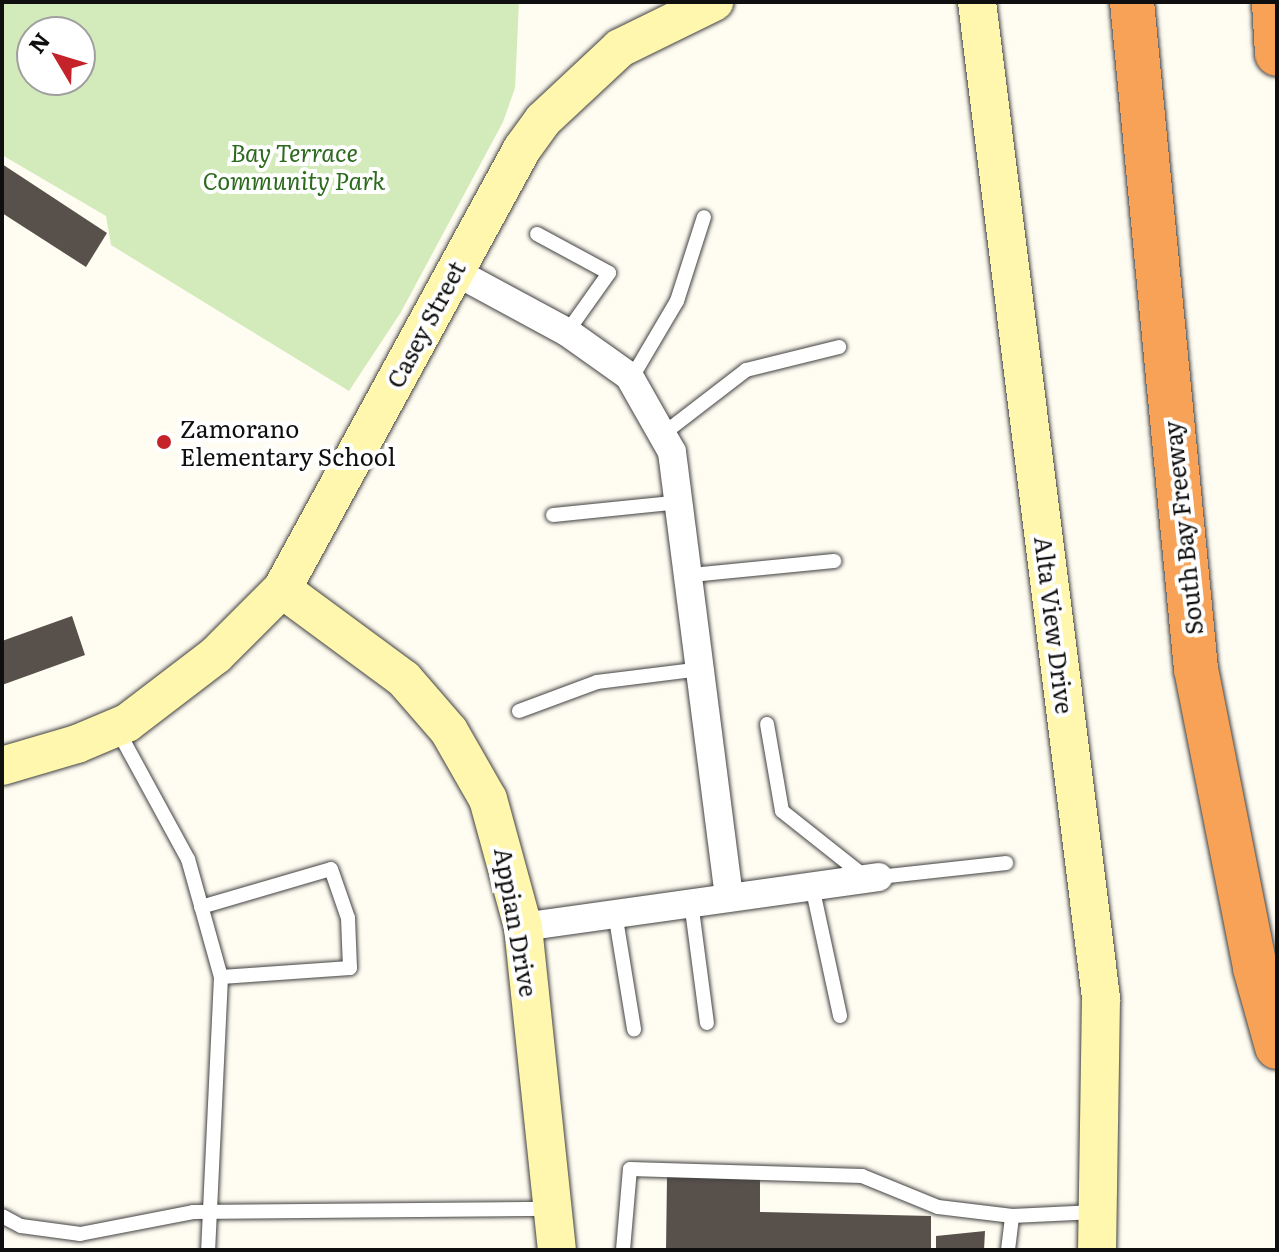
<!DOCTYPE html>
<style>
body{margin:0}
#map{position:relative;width:1279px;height:1252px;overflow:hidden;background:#fffcf2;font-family:Literata,serif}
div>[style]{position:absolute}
.green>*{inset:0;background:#d3ebba}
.building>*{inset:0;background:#58504b}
.roads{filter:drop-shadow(0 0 2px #424242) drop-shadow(0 0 2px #424242)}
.lane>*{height:14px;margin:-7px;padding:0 7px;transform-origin:7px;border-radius:7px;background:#fff}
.street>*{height:28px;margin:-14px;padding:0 14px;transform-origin:14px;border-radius:14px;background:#fff}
.secondary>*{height:38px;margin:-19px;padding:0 19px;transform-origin:19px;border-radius:19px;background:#fff7ad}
.highway>*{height:44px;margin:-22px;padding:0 22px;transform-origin:22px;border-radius:22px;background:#f7a257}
.dots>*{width:22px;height:22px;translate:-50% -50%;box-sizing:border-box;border:4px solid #fff;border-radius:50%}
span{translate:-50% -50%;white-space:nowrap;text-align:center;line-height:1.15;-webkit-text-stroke:8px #fff;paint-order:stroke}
.park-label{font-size:24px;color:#2c6a1d;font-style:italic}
.street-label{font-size:24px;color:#0f0f0f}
.poi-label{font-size:24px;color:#0f0f0f}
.left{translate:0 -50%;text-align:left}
.frame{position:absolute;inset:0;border:4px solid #0f0f0f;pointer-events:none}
.north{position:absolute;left:16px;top:16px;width:80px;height:80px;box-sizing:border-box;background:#fff;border:2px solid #9f9f9f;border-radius:50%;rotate:308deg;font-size:22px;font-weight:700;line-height:32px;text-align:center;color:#0f0f0f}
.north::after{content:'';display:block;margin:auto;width:28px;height:36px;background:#c42329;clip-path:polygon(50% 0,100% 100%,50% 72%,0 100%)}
</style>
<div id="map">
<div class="green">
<i style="clip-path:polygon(evenodd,2px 2px,519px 2px,515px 88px,503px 122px,401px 312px,349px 391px,111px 245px,106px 216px,2px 155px,2px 2px,32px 32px,80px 32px,80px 80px,32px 80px,32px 32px)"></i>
</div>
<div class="building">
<i style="clip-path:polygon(2px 164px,107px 233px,86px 267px,2px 213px)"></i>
<i style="clip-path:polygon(72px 616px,85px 655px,2px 685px,2px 641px)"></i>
<i style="clip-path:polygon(667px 1177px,760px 1179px,760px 1212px,931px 1216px,931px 1250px,666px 1250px)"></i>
<i style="clip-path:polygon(985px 1231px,984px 1250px,936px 1250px,936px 1236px)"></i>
</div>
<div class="roads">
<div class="lane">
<i style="left:537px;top:234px;width:82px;rotate:28.4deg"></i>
<i style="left:609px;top:273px;width:72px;rotate:125.4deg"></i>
<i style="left:631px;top:379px;width:91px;rotate:-59.5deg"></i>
<i style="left:677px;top:301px;width:88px;rotate:-72.2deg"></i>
<i style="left:663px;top:434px;width:105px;rotate:-37.6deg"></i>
<i style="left:746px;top:370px;width:96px;rotate:-13.9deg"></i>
<i style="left:553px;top:515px;width:128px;rotate:-5.8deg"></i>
<i style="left:691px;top:575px;width:144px;rotate:-5.6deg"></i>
<i style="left:519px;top:711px;width:83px;rotate:-20.4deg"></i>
<i style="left:597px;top:682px;width:106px;rotate:-7.1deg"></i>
<i style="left:767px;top:724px;width:88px;rotate:80.2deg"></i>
<i style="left:782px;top:811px;width:105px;rotate:38.4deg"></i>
<i style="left:117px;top:729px;width:148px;rotate:61.4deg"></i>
<i style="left:188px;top:859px;width:123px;rotate:74.4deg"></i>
<i style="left:221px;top:977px;width:273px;rotate:92.7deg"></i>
<i style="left:879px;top:877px;width:128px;rotate:-6.3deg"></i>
<i style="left:812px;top:886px;width:133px;rotate:77.8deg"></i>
<i style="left:691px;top:902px;width:122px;rotate:82.5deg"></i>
<i style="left:201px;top:907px;width:135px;rotate:-16.3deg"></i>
<i style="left:331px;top:869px;width:52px;rotate:70.9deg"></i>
<i style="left:348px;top:918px;width:50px;rotate:87.7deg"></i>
<i style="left:350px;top:968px;width:129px;rotate:176deg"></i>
<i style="left:615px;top:913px;width:118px;rotate:80.7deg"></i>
<i style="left:2px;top:1216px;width:21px;rotate:28deg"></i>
<i style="left:21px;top:1226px;width:60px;rotate:7.7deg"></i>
<i style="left:80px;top:1234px;width:115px;rotate:-11deg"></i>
<i style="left:193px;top:1212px;width:359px;rotate:-0.5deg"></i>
<i style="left:623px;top:1250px;width:81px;rotate:-85.1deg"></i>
<i style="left:630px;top:1169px;width:232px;rotate:1.7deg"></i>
<i style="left:862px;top:1176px;width:82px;rotate:22.2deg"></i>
<i style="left:938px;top:1207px;width:75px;rotate:6.9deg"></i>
<i style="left:1008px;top:1250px;width:34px;rotate:-83deg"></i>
<i style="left:1012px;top:1216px;width:84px;rotate:-2.7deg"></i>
</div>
<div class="street">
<i style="left:454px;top:271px;width:128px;rotate:28.4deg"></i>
<i style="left:567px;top:332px;width:76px;rotate:35.4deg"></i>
<i style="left:629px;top:376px;width:87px;rotate:60.5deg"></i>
<i style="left:672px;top:452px;width:449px;rotate:82.7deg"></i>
<i style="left:523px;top:927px;width:359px;rotate:-8deg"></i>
</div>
<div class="secondary">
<i style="left:977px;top:2px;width:1004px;rotate:82.9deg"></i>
<i style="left:1101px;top:998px;width:252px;rotate:90.9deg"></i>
<i style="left:282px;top:589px;width:152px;rotate:36.4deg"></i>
<i style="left:404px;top:679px;width:69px;rotate:49.1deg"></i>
<i style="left:449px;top:731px;width:78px;rotate:60.2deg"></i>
<i style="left:488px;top:799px;width:133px;rotate:74.7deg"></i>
<i style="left:523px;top:927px;width:325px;rotate:84deg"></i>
<i style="left:2px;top:766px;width:78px;rotate:-16.3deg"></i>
<i style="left:77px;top:744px;width:54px;rotate:-22.8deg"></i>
<i style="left:127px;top:723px;width:112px;rotate:-37.4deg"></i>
<i style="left:216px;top:655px;width:93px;rotate:-45deg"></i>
<i style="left:282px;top:589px;width:501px;rotate:-61.39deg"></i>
<i style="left:522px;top:149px;width:36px;rotate:-54deg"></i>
<i style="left:543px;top:120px;width:105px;rotate:-43.1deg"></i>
<i style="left:620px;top:48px;width:105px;rotate:-26.1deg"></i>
</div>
<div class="highway">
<i style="left:1132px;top:2px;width:670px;rotate:84.52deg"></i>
<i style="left:1196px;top:669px;width:305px;rotate:78.8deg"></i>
<i style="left:1255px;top:968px;width:82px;rotate:74.4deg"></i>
<i style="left:1274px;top:2px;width:52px;rotate:86.7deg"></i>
</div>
</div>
<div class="dots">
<i style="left:164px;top:442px;background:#c42329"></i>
</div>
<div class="park-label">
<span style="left:294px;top:166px">Bay Terrace<br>Community Park</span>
</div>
<div class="street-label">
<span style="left:425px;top:324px;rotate:-62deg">Casey Street</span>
<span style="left:1182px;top:528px;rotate:-96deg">South Bay Freeway</span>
<span style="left:1055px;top:625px;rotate:83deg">Alta View Drive</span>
<span style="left:517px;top:922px;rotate:80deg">Appian Drive</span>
</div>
<div class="poi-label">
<span class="left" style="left:180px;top:442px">Zamorano<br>Elementary School</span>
</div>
<div class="frame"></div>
<div class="north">N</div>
</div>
